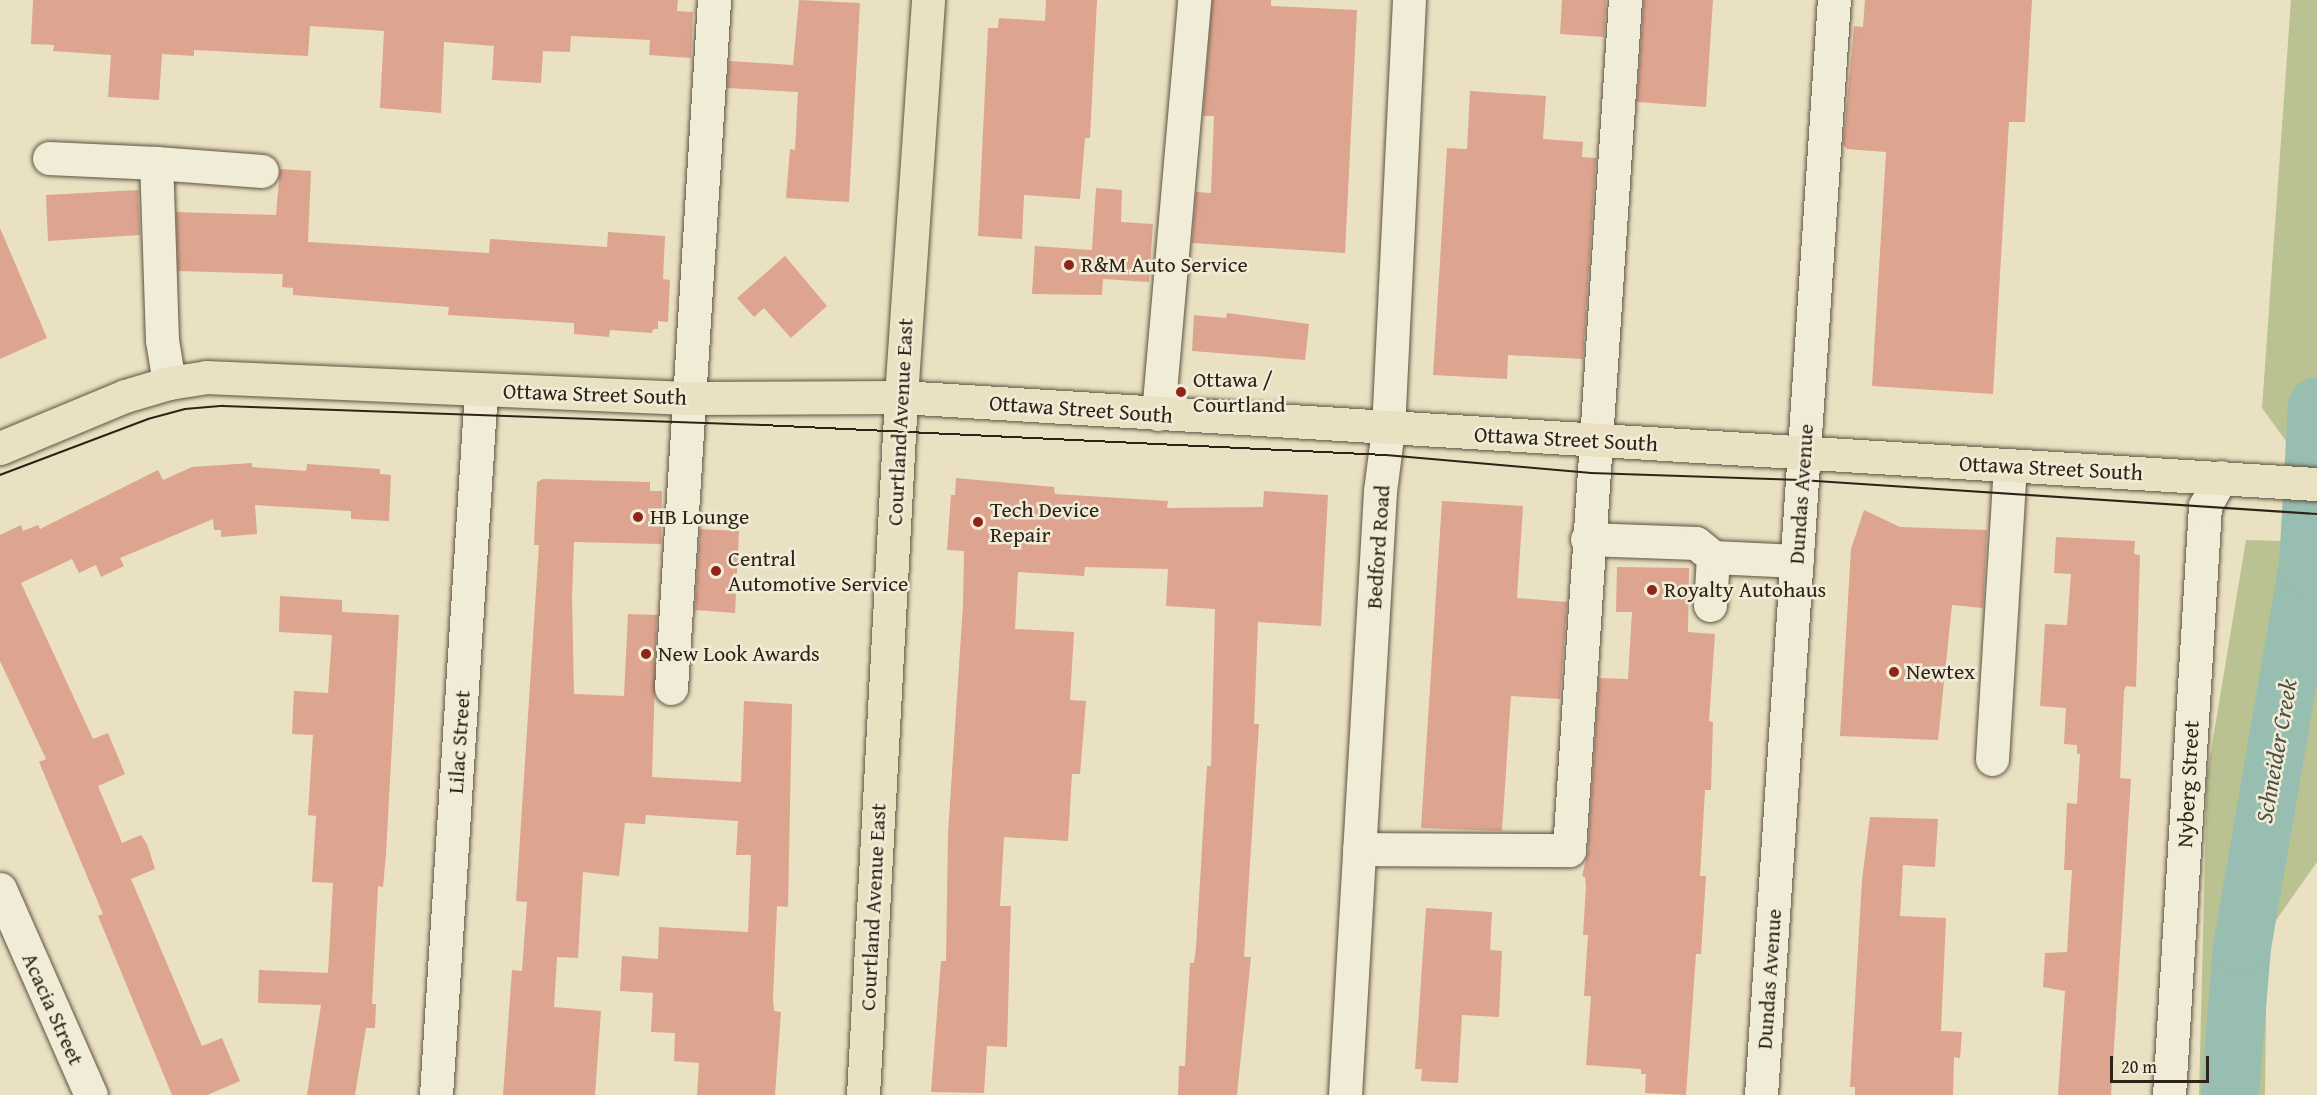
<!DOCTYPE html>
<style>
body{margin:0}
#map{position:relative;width:2317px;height:1095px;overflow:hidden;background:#eae1c2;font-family:"Gentium Book Plus",serif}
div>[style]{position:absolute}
.green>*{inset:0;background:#bac292}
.river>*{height:58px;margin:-29px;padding:0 29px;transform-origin:29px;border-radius:29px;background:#98beb1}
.building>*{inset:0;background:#dda48f}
.roads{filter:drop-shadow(0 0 2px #5e5242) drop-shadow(0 0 2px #5e5242)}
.minor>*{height:33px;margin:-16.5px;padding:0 16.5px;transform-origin:16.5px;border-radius:16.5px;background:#f1ecd7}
.major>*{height:33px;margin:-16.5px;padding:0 16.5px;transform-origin:16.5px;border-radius:16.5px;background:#eae1c2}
.tram>*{height:1.5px;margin:-0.75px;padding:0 0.75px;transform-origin:0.75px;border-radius:0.75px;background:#302217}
.dots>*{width:16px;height:16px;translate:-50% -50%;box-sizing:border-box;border:3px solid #f1ecd7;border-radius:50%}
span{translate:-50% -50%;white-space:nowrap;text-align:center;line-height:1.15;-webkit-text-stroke:5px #f1ecd7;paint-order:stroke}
.poi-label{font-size:22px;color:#302217}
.left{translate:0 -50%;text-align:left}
.street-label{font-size:22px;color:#302217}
.water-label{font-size:24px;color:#4f5145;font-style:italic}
.scale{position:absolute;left:2110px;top:1056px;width:99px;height:27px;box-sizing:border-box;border:3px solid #302217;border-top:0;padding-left:8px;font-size:18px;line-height:21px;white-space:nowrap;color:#302217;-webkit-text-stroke:4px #f1ecd7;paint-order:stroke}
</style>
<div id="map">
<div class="green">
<i style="clip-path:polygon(2291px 0,2317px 0,2317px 441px,2286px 441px,2262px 408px)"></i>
<i style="clip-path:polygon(2246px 540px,2317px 542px,2317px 862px,2267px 933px,2265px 1095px,2199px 1095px,2207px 775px)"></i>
</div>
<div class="river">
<i style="left:2230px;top:1095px;width:148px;rotate:-85.4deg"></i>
<i style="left:2242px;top:947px;width:387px;rotate:-80.2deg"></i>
<i style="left:2308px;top:566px;width:160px;rotate:-86.8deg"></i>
</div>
<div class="building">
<i style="clip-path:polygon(33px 0,678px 0,677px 11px,693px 12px,691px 58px,649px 55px,650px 40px,571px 36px,570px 52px,543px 51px,541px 83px,492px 80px,494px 46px,444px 42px,441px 113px,380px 108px,384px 31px,310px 26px,308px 56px,194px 50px,194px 56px,162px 54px,159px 100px,108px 97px,111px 55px,53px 51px,54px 45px,31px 44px)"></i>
<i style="clip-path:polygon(799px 0,860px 3px,849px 202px,786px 198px,790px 149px,795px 150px,798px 92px,727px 88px,729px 61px,793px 65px)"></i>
<i style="clip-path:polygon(1046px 0,1097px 0,1090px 138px,1085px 138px,1080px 199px,1024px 195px,1022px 239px,978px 236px,988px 28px,998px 28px,999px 18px,1045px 21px)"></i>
<i style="clip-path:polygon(1212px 0,1271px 0,1271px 6px,1357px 10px,1345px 253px,1192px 243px,1196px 192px,1211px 193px,1214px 116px,1203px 116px)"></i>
<i style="clip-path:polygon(1562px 0,1606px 0,1604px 37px,1560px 34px)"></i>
<i style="clip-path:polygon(1644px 0,1713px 0,1706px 107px,1637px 102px)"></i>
<i style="clip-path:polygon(1865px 0,2032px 0,2025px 122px,2009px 122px,1993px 394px,1872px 386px,1886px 152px,1847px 149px,1843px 145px,1854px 26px,1863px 27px)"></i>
<i style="clip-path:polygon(1470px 91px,1546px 96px,1543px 139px,1583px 142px,1582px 157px,1596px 158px,1583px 359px,1508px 355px,1507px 379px,1433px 375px,1447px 148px,1467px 149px)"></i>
<i style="clip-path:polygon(280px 169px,311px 171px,308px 242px,489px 253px,490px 239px,607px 247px,608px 232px,665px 236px,663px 279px,670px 280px,668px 322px,658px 321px,658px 329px,653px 329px,652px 333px,610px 330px,609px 337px,574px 334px,574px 323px,448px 315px,449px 307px,293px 295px,293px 288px,282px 287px,283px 274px,178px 271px,176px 212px,276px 215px)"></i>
<i style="clip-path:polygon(1096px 188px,1122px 190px,1121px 222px,1153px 224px,1149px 282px,1103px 279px,1102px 295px,1032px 294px,1035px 246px,1092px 250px)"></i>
<i style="clip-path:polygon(138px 190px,140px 235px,48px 241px,46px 195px)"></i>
<i style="clip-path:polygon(0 228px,47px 338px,0 359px)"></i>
<i style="clip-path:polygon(785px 256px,827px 306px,791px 338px,764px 308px,754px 317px,737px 298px)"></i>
<i style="clip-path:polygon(1227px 313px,1309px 324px,1305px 360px,1192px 351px,1194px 315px,1226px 318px)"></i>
<i style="clip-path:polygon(252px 463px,252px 467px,306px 471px,307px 464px,380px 469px,380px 474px,391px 475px,389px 521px,351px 519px,351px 511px,255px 505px,257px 534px,221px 537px,221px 530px,214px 530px,213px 519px,120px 558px,124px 566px,101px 577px,96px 565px,79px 573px,72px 559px,21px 583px,93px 739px,108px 733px,125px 774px,98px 786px,122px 843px,141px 835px,147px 844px,155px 869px,131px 879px,202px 1046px,222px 1038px,240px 1081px,207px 1095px,172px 1095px,98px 916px,103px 914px,39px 762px,46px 759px,0 661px,0 535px,21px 525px,23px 531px,38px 525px,40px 529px,158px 470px,163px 480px,192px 467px)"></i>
<i style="clip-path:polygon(956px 478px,1054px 487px,1055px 494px,1168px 501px,1167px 508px,1263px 507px,1264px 491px,1328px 495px,1321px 626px,1258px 622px,1254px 724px,1259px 724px,1244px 957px,1251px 957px,1237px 1095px,1178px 1095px,1179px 1066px,1185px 1066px,1190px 963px,1194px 963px,1196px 947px,1207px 766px,1211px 766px,1215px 609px,1166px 606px,1168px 569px,1085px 567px,1084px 576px,1018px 572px,1015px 629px,1074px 632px,1070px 700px,1086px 701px,1080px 774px,1072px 774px,1068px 841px,1004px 837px,1000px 906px,1011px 906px,1007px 1047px,987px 1046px,984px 1093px,931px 1092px,941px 961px,946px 961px,948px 833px,963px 605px,964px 551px,947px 550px,951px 495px,955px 495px)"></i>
<i style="clip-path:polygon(543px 479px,650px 482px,650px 491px,662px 491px,661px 544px,574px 542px,572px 598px,574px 694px,624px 696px,628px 614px,657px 615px,652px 777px,741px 782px,744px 701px,792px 704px,788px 907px,777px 906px,773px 998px,774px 1011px,781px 1012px,775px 1095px,697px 1095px,699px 1063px,674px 1061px,675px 1033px,651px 1032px,653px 993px,620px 991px,622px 956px,658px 959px,659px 927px,748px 932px,751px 855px,736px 855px,738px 821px,646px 815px,645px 824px,625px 823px,619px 876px,583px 872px,578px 958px,557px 957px,554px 1007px,601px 1011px,595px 1095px,503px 1095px,512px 970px,522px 971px,527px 902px,516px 901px,539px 545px,534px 545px,537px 482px)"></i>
<i style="clip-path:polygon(1442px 501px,1523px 506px,1517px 598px,1567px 602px,1560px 699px,1511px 696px,1502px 831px,1421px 828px)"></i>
<i style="clip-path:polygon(1864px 510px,1900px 527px,1987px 530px,1983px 608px,1952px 605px,1938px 740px,1840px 736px,1851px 549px)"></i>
<i style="clip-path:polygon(700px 529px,739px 531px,735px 613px,695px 610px)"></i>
<i style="clip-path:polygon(2056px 537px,2135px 541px,2134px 554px,2140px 555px,2136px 687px,2126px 686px,2124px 691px,2120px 778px,2131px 779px,2111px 1095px,2058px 1095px,2065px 991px,2043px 987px,2045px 953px,2067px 952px,2072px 870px,2064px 870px,2067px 803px,2077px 804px,2080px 754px,2077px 754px,2077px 745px,2064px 744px,2066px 708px,2040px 706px,2045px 624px,2067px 625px,2071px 574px,2054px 573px)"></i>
<i style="clip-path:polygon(1617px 567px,1689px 568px,1688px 632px,1715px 634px,1709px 721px,1713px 722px,1711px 790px,1705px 790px,1700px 876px,1706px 876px,1701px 954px,1696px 954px,1686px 1095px,1645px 1093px,1646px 1074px,1641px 1074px,1641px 1069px,1586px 1065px,1591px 996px,1584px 996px,1588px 935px,1583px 935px,1586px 886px,1585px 877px,1582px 876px,1588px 851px,1599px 678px,1628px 679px,1632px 612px,1616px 612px)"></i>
<i style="clip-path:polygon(280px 596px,342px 600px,342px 612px,399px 615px,386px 854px,383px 887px,378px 886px,372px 1004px,376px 1004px,375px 1028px,366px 1028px,355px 1095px,307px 1095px,321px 1005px,258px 1003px,259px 970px,328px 973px,333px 883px,312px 882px,316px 816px,308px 815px,313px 735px,292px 734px,294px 691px,328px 693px,332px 635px,279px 632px)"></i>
<i style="clip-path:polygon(1870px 817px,1938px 819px,1935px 867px,1903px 865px,1900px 916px,1946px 918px,1941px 1031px,1962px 1032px,1960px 1058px,1954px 1057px,1953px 1095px,1855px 1095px,1855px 1087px,1850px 1087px,1862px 880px)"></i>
<i style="clip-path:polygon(1426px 908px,1492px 912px,1490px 950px,1502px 951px,1499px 1017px,1462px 1015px,1458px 1083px,1421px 1081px,1422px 1069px,1415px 1069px)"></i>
</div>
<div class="roads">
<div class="minor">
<i style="left:49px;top:158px;width:107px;rotate:2.7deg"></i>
<i style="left:169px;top:383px;width:44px;rotate:-99.2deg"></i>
<i style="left:162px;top:340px;width:177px;rotate:-91.9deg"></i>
<i style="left:156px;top:163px;width:106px;rotate:4.3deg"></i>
<i style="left:1158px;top:414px;width:416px;rotate:-85deg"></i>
<i style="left:1587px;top:539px;width:109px;rotate:2.1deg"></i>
<i style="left:1696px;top:543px;width:22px;rotate:39deg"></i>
<i style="left:1710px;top:605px;width:48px;rotate:-86.4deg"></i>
<i style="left:1713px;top:557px;width:84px;rotate:2.7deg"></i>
<i style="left:671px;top:688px;width:689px;rotate:-86.42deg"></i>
<i style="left:1992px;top:759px;width:294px;rotate:-86.5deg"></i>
<i style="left:1359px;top:849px;width:210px;rotate:0.3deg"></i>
<i style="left:1569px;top:850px;width:852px;rotate:-86.23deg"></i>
<i style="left:0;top:889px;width:225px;rotate:66.2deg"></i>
<i style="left:436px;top:1095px;width:707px;rotate:-86.35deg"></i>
<i style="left:1345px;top:1095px;width:605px;rotate:-86.68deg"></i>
<i style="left:1380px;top:491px;width:63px;rotate:-82.6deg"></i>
<i style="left:1388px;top:429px;width:430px;rotate:-87.2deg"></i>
<i style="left:1761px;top:1095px;width:1097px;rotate:-86.19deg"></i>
<i style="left:2169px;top:1095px;width:590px;rotate:-86.5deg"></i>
<i style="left:2205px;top:506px;width:33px;rotate:-61deg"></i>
</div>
<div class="major">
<i style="left:0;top:448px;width:135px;rotate:-22.6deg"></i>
<i style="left:125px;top:396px;width:46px;rotate:-16.5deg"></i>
<i style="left:169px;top:383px;width:37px;rotate:-9deg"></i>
<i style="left:206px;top:377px;width:481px;rotate:2.5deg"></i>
<i style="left:687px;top:398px;width:214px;rotate:-0.3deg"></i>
<i style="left:901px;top:397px;width:1419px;rotate:3.52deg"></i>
<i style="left:863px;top:1095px;width:699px;rotate:-86.88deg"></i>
<i style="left:901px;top:397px;width:398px;rotate:-86.1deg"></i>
</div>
</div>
<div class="tram">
<i style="left:0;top:475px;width:158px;rotate:-20.7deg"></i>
<i style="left:148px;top:419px;width:38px;rotate:-15deg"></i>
<i style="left:185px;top:409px;width:38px;rotate:-5deg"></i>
<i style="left:223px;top:406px;width:540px;rotate:2.02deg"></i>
<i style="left:763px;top:425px;width:624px;rotate:2.76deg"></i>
<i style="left:1386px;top:455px;width:206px;rotate:5deg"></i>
<i style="left:1591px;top:473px;width:210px;rotate:1.9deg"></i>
<i style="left:1801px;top:480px;width:517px;rotate:3.77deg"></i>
</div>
<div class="dots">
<i style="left:1069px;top:265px;background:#8f2418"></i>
<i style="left:1181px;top:392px;background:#8f2418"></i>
<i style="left:638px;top:517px;background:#8f2418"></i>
<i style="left:978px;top:522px;background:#8f2418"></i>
<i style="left:716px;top:571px;background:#8f2418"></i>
<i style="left:1652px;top:590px;background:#8f2418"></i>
<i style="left:646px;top:654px;background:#8f2418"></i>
<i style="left:1894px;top:672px;background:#8f2418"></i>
</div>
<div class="poi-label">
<span class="left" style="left:1081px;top:265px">R&amp;M Auto Service</span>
<span class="left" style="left:1193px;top:392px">Ottawa /<br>Courtland</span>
<span class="left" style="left:990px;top:522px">Tech Device<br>Repair</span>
<span class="left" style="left:650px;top:517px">HB Lounge</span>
<span class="left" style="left:728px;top:571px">Central<br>Automotive Service</span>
<span class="left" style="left:1664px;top:590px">Royalty Autohaus</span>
<span class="left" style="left:658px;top:654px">New Look Awards</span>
<span class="left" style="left:1906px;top:672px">Newtex</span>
</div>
<div class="street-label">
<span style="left:595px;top:394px;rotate:2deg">Ottawa Street South</span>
<span style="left:1081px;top:409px;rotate:4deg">Ottawa Street South</span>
<span style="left:900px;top:422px;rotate:-87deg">Courtland Avenue East</span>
<span style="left:1566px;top:439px;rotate:3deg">Ottawa Street South</span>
<span style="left:2051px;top:468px;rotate:3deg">Ottawa Street South</span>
<span style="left:1801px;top:494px;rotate:-86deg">Dundas Avenue</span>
<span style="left:1378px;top:547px;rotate:-86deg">Bedford Road</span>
<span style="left:459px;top:742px;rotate:-86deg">Lilac Street</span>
<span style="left:2188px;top:784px;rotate:-87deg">Nyberg Street</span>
<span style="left:873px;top:907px;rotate:-87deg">Courtland Avenue East</span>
<span style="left:1769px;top:979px;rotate:-86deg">Dundas Avenue</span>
<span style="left:53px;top:1009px;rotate:66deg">Acacia Street</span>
</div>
<div class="water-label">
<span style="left:2276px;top:751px;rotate:-80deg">Schneider Creek</span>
</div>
<div class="scale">20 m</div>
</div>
